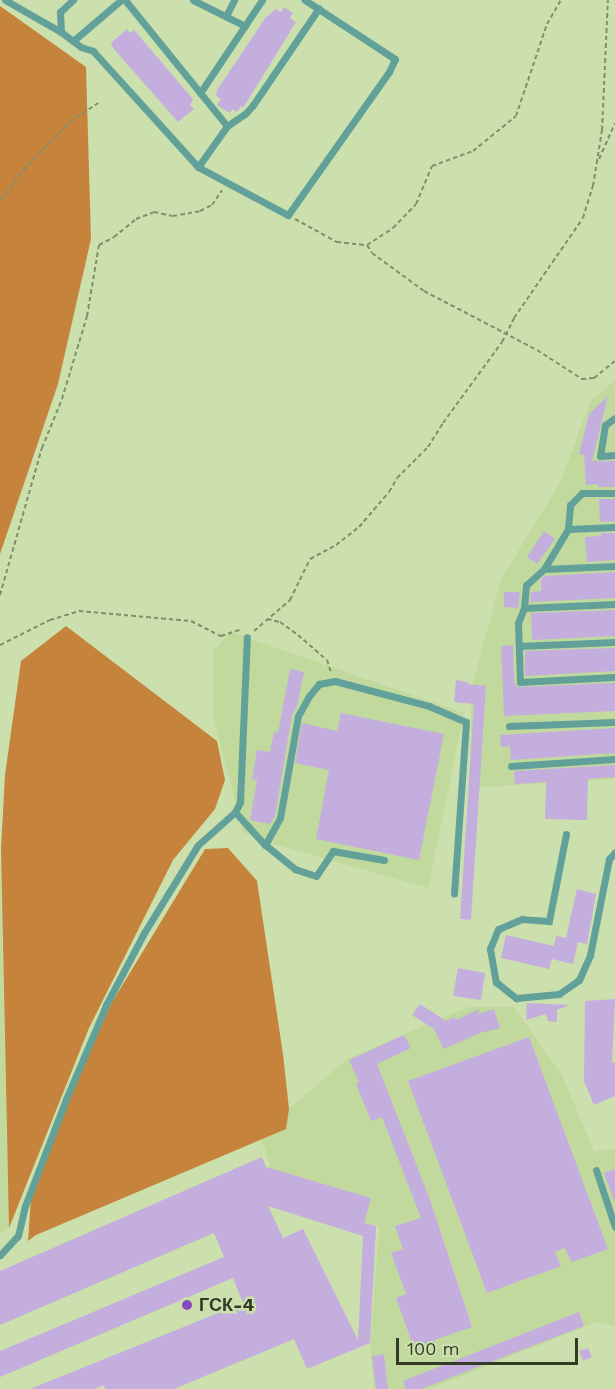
<!DOCTYPE html>
<meta charset="utf-8">
<style>
body{margin:0}
#map{position:relative;width:615px;height:1389px;overflow:hidden;background:#cce0ad;font-family:"Work Sans",sans-serif}
div>[style]{position:absolute}
.built>*{inset:0;background:#c2d99e}
.forest>*{inset:0;background:#c6833b}
.building>*{inset:0;background:#c3aede}
.path>*{height:2px;margin-top:-1px;transform-origin:0;background:repeating-linear-gradient(90deg,#818f6b 0 4.5px,transparent 0 7.5px)}
.lane>*{height:7px;margin:-3.5px;padding:0 3.5px;transform-origin:3.5px;border-radius:3.5px;background:#61a199}
.dots>*{width:16px;height:16px;translate:-50% -50%;box-sizing:border-box;border:3px solid #cce0ad;border-radius:50%}
span{translate:-50% -50%;white-space:nowrap;text-align:center;line-height:1.15;-webkit-text-stroke:5px #cce0ad;paint-order:stroke}
.poi-label{font-size:18px;color:#333a26;font-weight:700}
.left{translate:0 -50%;text-align:left}
.scale{position:absolute;left:396px;top:1338px;width:182px;height:27px;box-sizing:border-box;border:3px solid #333a26;border-top:0;padding-left:8px;font-size:18px;line-height:21px;white-space:nowrap;color:#333a26;-webkit-text-stroke:4px #cce0ad;paint-order:stroke}
</style>
<div id="map">
<div class="built">
<i style="clip-path:polygon(615px 380px,615px 779px,469px 788px,472px 686px,501px 579px,561px 481px,590px 402px)"></i>
<i style="clip-path:polygon(231px 632px,464px 713px,428px 888px,270px 843px,243px 832px,213px 715px,213px 651px)"></i>
<i style="clip-path:polygon(0 849px,9px 1228px,0 1233px)"></i>
<i style="clip-path:polygon(468px 1007px,514px 1007px,562px 1075px,594px 1151px,615px 1149px,615px 1326px,597px 1322px,429px 1389px,374px 1389px,370px 1348px,379px 1227px,269px 1192px,267px 1179px,270px 1164px,261px 1138px,286px 1129px,289px 1109px,347px 1059px)"></i>
</div>
<div class="forest">
<i style="clip-path:polygon(0 6px,86px 67px,91px 239px,58px 384px,0 554px)"></i>
<i style="clip-path:polygon(66px 626px,217px 741px,225px 780px,215px 809px,173px 860px,89px 1028px,9px 1228px,1px 849px,5px 775px,21px 661px)"></i>
<i style="clip-path:polygon(228px 848px,257px 881px,283px 1054px,289px 1109px,286px 1129px,36px 1235px,28px 1241px,31px 1198px,71px 1094px,111px 1004px,205px 849px)"></i>
</div>
<div class="building">
<i style="clip-path:polygon(284px 7px,293px 13px,290px 18px,296px 22px,243px 108px,241px 106px,237px 112px,232px 109px,230px 113px,217px 105px,221px 99px,216px 96px,217px 90px,266px 17px,276px 9px,281px 12px)"></i>
<i style="clip-path:polygon(127px 29px,130px 33px,134px 30px,193px 99px,190px 105px,194px 109px,178px 122px,113px 48px,111px 43px)"></i>
<i style="clip-path:polygon(608px 396px,592px 461px,615px 461px,615px 487px,598px 487px,598px 484px,586px 485px,584px 455px,579px 454px,589px 414px)"></i>
<i style="clip-path:polygon(599px 499px,615px 499px,615px 521px,600px 522px)"></i>
<i style="clip-path:polygon(544px 531px,555px 539px,537px 564px,527px 557px)"></i>
<i style="clip-path:polygon(601px 533px,615px 533px,615px 560px,587px 562px,585px 537px,601px 536px)"></i>
<i style="clip-path:polygon(615px 572px,615px 598px,530px 602px,531px 592px,541px 591px,541px 579px,545px 576px)"></i>
<i style="clip-path:polygon(504px 592px,520px 592px,518px 608px,504px 607px)"></i>
<i style="clip-path:polygon(615px 610px,615px 636px,532px 640px,531px 613px)"></i>
<i style="clip-path:polygon(513px 645px,514px 682px,517px 687px,615px 683px,615px 711px,504px 716px,501px 646px)"></i>
<i style="clip-path:polygon(615px 648px,615px 671px,525px 676px,525px 651px)"></i>
<i style="clip-path:polygon(290px 669px,304px 672px,297px 706px,292px 715px,275px 816px,270px 824px,250px 820px,257px 780px,252px 779px,257px 750px,270px 752px,274px 732px,278px 733px)"></i>
<i style="clip-path:polygon(456px 680px,468px 682px,467px 684px,486px 686px,471px 920px,460px 919px,474px 704px,454px 702px)"></i>
<i style="clip-path:polygon(341px 713px,444px 734px,419px 860px,316px 839px,329px 770px,295px 763px,302px 723px,337px 731px)"></i>
<i style="clip-path:polygon(615px 728px,615px 753px,511px 760px,510px 746px,501px 747px,500px 735px)"></i>
<i style="clip-path:polygon(615px 765px,615px 777px,588px 779px,587px 820px,545px 819px,546px 782px,515px 784px,514px 771px)"></i>
<i style="clip-path:polygon(577px 889px,596px 894px,587px 944px,578px 942px,573px 964px,552px 959px,549px 969px,501px 958px,506px 935px,554px 946px,556px 936px,566px 938px)"></i>
<i style="clip-path:polygon(458px 968px,485px 973px,481px 1000px,453px 996px)"></i>
<i style="clip-path:polygon(615px 999px,612px 1063px,615px 1062px,615px 1096px,594px 1105px,584px 1081px,585px 1001px)"></i>
<i style="clip-path:polygon(527px 1003px,568px 1005px,568px 1006px,557px 1010px,557px 1022px,548px 1021px,546px 1014px,526px 1020px)"></i>
<i style="clip-path:polygon(420px 1004px,446px 1021px,454px 1017px,456px 1020px,479px 1009px,478px 1014px,494px 1009px,500px 1028px,480px 1033px,444px 1049px,434px 1029px,412px 1015px)"></i>
<i style="clip-path:polygon(404px 1035px,411px 1048px,377px 1064px,429px 1197px,472px 1327px,434px 1340px,436px 1343px,415px 1351px,396px 1298px,406px 1294px,391px 1253px,403px 1249px,395px 1226px,421px 1218px,382px 1117px,371px 1121px,356px 1084px,359px 1082px,349px 1060px)"></i>
<i style="clip-path:polygon(529px 1037px,608px 1249px,572px 1262px,564px 1248px,555px 1252px,561px 1266px,487px 1293px,408px 1081px)"></i>
<i style="clip-path:polygon(evenodd,262px 1157px,266px 1167px,371px 1198px,364px 1223px,376px 1226px,370px 1343px,307px 1369px,294px 1339px,174px 1389px,105px 1389px,104px 1385px,95px 1389px,30px 1389px,243px 1303px,233px 1278px,0 1377px,0 1351px,224px 1257px,214px 1233px,0 1325px,0 1271px,262px 1157px,268px 1206px,363px 1236px,358px 1340px,303px 1229px,283px 1238px,268px 1206px)"></i>
<i style="clip-path:polygon(615px 1169px,615px 1200px,614px 1200px,604px 1173px)"></i>
<i style="clip-path:polygon(579px 1312px,584px 1326px,421px 1389px,406px 1389px,403px 1381px)"></i>
<i style="clip-path:polygon(588px 1348px,592px 1357px,583px 1361px,579px 1351px)"></i>
<i style="clip-path:polygon(384px 1354px,388px 1389px,376px 1389px,372px 1356px)"></i>
</div>
<div class="path">
<i style="left:599px;top:159px;width:39px;rotate:-66deg"></i>
<i style="left:0;top:200px;width:45px;rotate:-51.3deg"></i>
<i style="left:28px;top:165px;width:60px;rotate:-45.7deg"></i>
<i style="left:70px;top:122px;width:34px;rotate:-34deg"></i>
<i style="left:295px;top:219px;width:48px;rotate:28.7deg"></i>
<i style="left:337px;top:242px;width:30px;rotate:6deg"></i>
<i style="left:367px;top:245px;width:9px;rotate:58deg"></i>
<i style="left:372px;top:253px;width:64px;rotate:36.2deg"></i>
<i style="left:424px;top:291px;width:127px;rotate:27.6deg"></i>
<i style="left:537px;top:350px;width:54px;rotate:32.8deg"></i>
<i style="left:582px;top:379px;width:12px;rotate:-5deg"></i>
<i style="left:594px;top:378px;width:27px;rotate:-39deg"></i>
<i style="left:367px;top:245px;width:31px;rotate:-33deg"></i>
<i style="left:393px;top:228px;width:33px;rotate:-46deg"></i>
<i style="left:416px;top:204px;width:41px;rotate:-67.2deg"></i>
<i style="left:432px;top:166px;width:44px;rotate:-20.1deg"></i>
<i style="left:473px;top:151px;width:55px;rotate:-39.1deg"></i>
<i style="left:516px;top:116px;width:97px;rotate:-71.4deg"></i>
<i style="left:547px;top:24px;width:28px;rotate:-60deg"></i>
<i style="left:0;top:595px;width:153px;rotate:-74.1deg"></i>
<i style="left:42px;top:448px;width:53px;rotate:-67.8deg"></i>
<i style="left:62px;top:399px;width:87px;rotate:-73.2deg"></i>
<i style="left:87px;top:316px;width:72px;rotate:-80.4deg"></i>
<i style="left:99px;top:245px;width:17px;rotate:-28deg"></i>
<i style="left:114px;top:237px;width:28px;rotate:-39deg"></i>
<i style="left:136px;top:219px;width:19px;rotate:-21deg"></i>
<i style="left:154px;top:212px;width:19px;rotate:12deg"></i>
<i style="left:173px;top:216px;width:27px;rotate:-10deg"></i>
<i style="left:200px;top:211px;width:13px;rotate:-27deg"></i>
<i style="left:212px;top:205px;width:18px;rotate:-56deg"></i>
<i style="left:267px;top:619px;width:13px;rotate:13deg"></i>
<i style="left:280px;top:622px;width:22px;rotate:36deg"></i>
<i style="left:298px;top:635px;width:38px;rotate:41deg"></i>
<i style="left:327px;top:660px;width:13px;rotate:72deg"></i>
<i style="left:254px;top:631px;width:48px;rotate:-40.7deg"></i>
<i style="left:290px;top:600px;width:46px;rotate:-64deg"></i>
<i style="left:310px;top:559px;width:30px;rotate:-28deg"></i>
<i style="left:336px;top:545px;width:29px;rotate:-38deg"></i>
<i style="left:359px;top:527px;width:46px;rotate:-49.4deg"></i>
<i style="left:389px;top:492px;width:16px;rotate:-60deg"></i>
<i style="left:397px;top:478px;width:44px;rotate:-45deg"></i>
<i style="left:428px;top:447px;width:28px;rotate:-58deg"></i>
<i style="left:443px;top:423px;width:100px;rotate:-53.9deg"></i>
<i style="left:502px;top:342px;width:27px;rotate:-63deg"></i>
<i style="left:514px;top:318px;width:121px;rotate:-55.4deg"></i>
<i style="left:583px;top:218px;width:34px;rotate:-73deg"></i>
<i style="left:593px;top:186px;width:57px;rotate:-80.9deg"></i>
<i style="left:602px;top:130px;width:130px;rotate:-87.4deg"></i>
<i style="left:0;top:645px;width:56px;rotate:-26.6deg"></i>
<i style="left:50px;top:620px;width:30px;rotate:-17deg"></i>
<i style="left:79px;top:611px;width:112px;rotate:5.1deg"></i>
<i style="left:191px;top:621px;width:34px;rotate:27deg"></i>
<i style="left:221px;top:636px;width:20px;rotate:-18deg"></i>
</div>
<div class="lane">
<i style="left:5px;top:0;width:64px;rotate:29.7deg"></i>
<i style="left:61px;top:32px;width:25px;rotate:37deg"></i>
<i style="left:81px;top:47px;width:13px;rotate:18deg"></i>
<i style="left:93px;top:51px;width:156px;rotate:47.8deg"></i>
<i style="left:198px;top:167px;width:102px;rotate:28.1deg"></i>
<i style="left:288px;top:215px;width:175px;rotate:-54.8deg"></i>
<i style="left:389px;top:72px;width:14px;rotate:-65deg"></i>
<i style="left:395px;top:59px;width:108px;rotate:-146.8deg"></i>
<i style="left:125px;top:0;width:162px;rotate:51deg"></i>
<i style="left:193px;top:0;width:58px;rotate:26.6deg"></i>
<i style="left:226px;top:16px;width:18px;rotate:-63deg"></i>
<i style="left:61px;top:32px;width:20px;rotate:-93deg"></i>
<i style="left:60px;top:12px;width:18px;rotate:-43deg"></i>
<i style="left:73px;top:41px;width:63px;rotate:-40.5deg"></i>
<i style="left:200px;top:93px;width:112px;rotate:-56.3deg"></i>
<i style="left:198px;top:167px;width:50px;rotate:-54.7deg"></i>
<i style="left:227px;top:126px;width:22px;rotate:-34deg"></i>
<i style="left:245px;top:114px;width:12px;rotate:-48deg"></i>
<i style="left:253px;top:105px;width:117px;rotate:-55.8deg"></i>
<i style="left:615px;top:418px;width:12px;rotate:145deg"></i>
<i style="left:605px;top:425px;width:31px;rotate:99deg"></i>
<i style="left:600px;top:456px;width:15px;rotate:-4deg"></i>
<i style="left:568px;top:529px;width:47px;rotate:-2.4deg"></i>
<i style="left:615px;top:566px;width:71px;rotate:177.6deg"></i>
<i style="left:544px;top:569px;width:24px;rotate:138deg"></i>
<i style="left:526px;top:585px;width:23px;rotate:95deg"></i>
<i style="left:524px;top:608px;width:16px;rotate:112deg"></i>
<i style="left:518px;top:623px;width:59px;rotate:88.1deg"></i>
<i style="left:520px;top:682px;width:95px;rotate:-3deg"></i>
<i style="left:544px;top:569px;width:47px;rotate:-59deg"></i>
<i style="left:568px;top:529px;width:24px;rotate:-85deg"></i>
<i style="left:570px;top:505px;width:17px;rotate:-45deg"></i>
<i style="left:582px;top:493px;width:33px"></i>
<i style="left:524px;top:608px;width:91px;rotate:-2.5deg"></i>
<i style="left:519px;top:646px;width:96px;rotate:-2.4deg"></i>
<i style="left:509px;top:726px;width:106px;rotate:-2.2deg"></i>
<i style="left:511px;top:766px;width:104px;rotate:-3.9deg"></i>
<i style="left:235px;top:812px;width:45px;rotate:47.7deg"></i>
<i style="left:566px;top:834px;width:89px;rotate:101.1deg"></i>
<i style="left:549px;top:921px;width:27px;rotate:-176deg"></i>
<i style="left:522px;top:919px;width:26px;rotate:157deg"></i>
<i style="left:498px;top:929px;width:22px;rotate:112deg"></i>
<i style="left:490px;top:949px;width:34px;rotate:80deg"></i>
<i style="left:496px;top:982px;width:26px;rotate:39deg"></i>
<i style="left:516px;top:998px;width:43px;rotate:-5.3deg"></i>
<i style="left:559px;top:994px;width:24px;rotate:-35deg"></i>
<i style="left:579px;top:980px;width:27px;rotate:-66deg"></i>
<i style="left:590px;top:955px;width:98px;rotate:-78.8deg"></i>
<i style="left:609px;top:859px;width:9px;rotate:-49deg"></i>
<i style="left:384px;top:860px;width:52px;rotate:-170deg"></i>
<i style="left:333px;top:851px;width:30px;rotate:124deg"></i>
<i style="left:316px;top:876px;width:22px;rotate:-162deg"></i>
<i style="left:295px;top:869px;width:38px;rotate:-141deg"></i>
<i style="left:265px;top:845px;width:31px;rotate:-61deg"></i>
<i style="left:280px;top:818px;width:104px;rotate:-80deg"></i>
<i style="left:298px;top:716px;width:23px;rotate:-61deg"></i>
<i style="left:309px;top:696px;width:16px;rotate:-50deg"></i>
<i style="left:319px;top:684px;width:16px;rotate:-11deg"></i>
<i style="left:335px;top:681px;width:97px;rotate:14.9deg"></i>
<i style="left:429px;top:706px;width:40px;rotate:23.4deg"></i>
<i style="left:466px;top:722px;width:172px;rotate:94deg"></i>
<i style="left:596px;top:1170px;width:60px;rotate:71.6deg"></i>
<i style="left:0;top:1255px;width:26px;rotate:-47deg"></i>
<i style="left:18px;top:1236px;width:31px;rotate:-77deg"></i>
<i style="left:25px;top:1206px;width:115px;rotate:-69deg"></i>
<i style="left:66px;top:1099px;width:102px;rotate:-66.9deg"></i>
<i style="left:106px;top:1005px;width:81px;rotate:-62.2deg"></i>
<i style="left:144px;top:933px;width:103px;rotate:-58.5deg"></i>
<i style="left:198px;top:845px;width:50px;rotate:-41.7deg"></i>
<i style="left:235px;top:812px;width:11px;rotate:-63deg"></i>
<i style="left:240px;top:802px;width:165px;rotate:-87.6deg"></i>
</div>
<div class="dots">
<i style="left:187px;top:1305px;background:#8649be"></i>
</div>
<div class="poi-label">
<span class="left" style="left:199px;top:1305px">ГСК-4</span>
</div>
<div class="scale">100 m</div>
</div>
